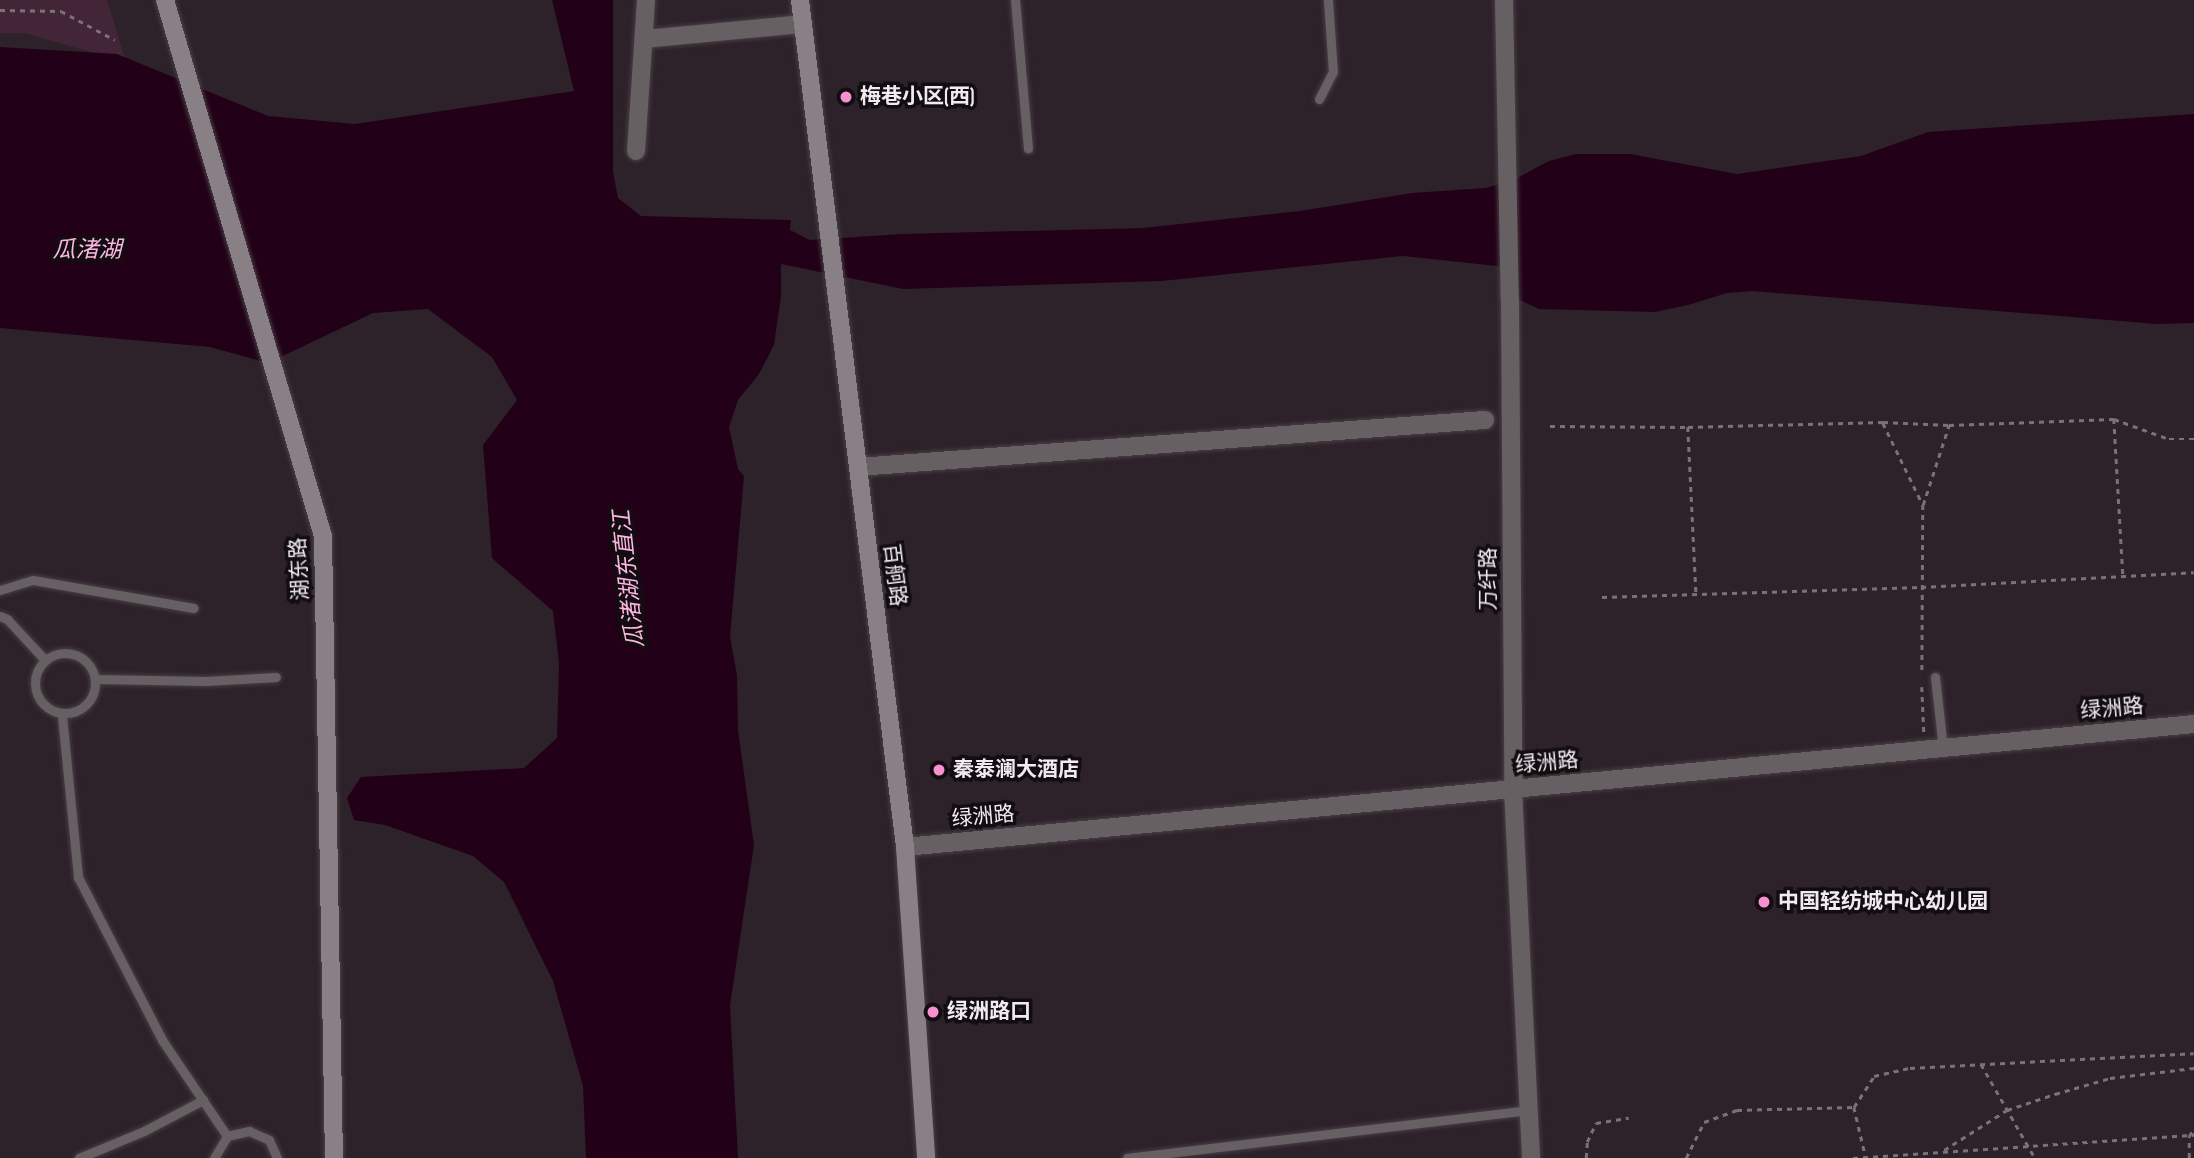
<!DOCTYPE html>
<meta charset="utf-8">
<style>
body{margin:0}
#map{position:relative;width:2194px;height:1158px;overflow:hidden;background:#2d2229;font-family:"Sofia Sans Condensed","Noto Sans SC",sans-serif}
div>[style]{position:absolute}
.green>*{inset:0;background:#432538}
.water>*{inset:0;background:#220118}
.path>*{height:2.5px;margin-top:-1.25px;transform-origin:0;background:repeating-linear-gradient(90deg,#7b7278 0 5px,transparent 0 10px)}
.roads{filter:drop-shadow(0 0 2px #483e45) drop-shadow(0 0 2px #483e45)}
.lane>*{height:9px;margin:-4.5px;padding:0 4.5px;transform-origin:4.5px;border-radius:4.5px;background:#666063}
.lane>.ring{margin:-4.5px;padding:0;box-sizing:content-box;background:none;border:9px solid #666063;border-radius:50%}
.street>*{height:18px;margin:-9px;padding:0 9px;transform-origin:9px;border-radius:9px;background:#666063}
.secondary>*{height:18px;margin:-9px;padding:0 9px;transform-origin:9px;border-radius:9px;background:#898086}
.dots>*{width:19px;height:19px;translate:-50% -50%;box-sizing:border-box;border:4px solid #120d10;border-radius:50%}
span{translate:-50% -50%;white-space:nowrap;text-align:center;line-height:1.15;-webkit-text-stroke:7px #120d10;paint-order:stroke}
.poi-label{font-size:21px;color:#f1eaee;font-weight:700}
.left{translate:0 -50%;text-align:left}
.street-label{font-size:21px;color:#f1eaee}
.water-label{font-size:23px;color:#feb5e2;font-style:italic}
</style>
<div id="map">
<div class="green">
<i style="clip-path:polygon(0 0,107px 0,126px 62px,24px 33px,0 33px)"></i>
</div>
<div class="water">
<i style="clip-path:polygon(552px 0,613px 0,613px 172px,618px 198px,641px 216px,791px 220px,790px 230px,810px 240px,902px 234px,1143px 228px,1300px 211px,1412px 193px,1486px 188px,1513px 180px,1549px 161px,1576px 154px,1630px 154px,1737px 174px,1861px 156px,1928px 132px,2194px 114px,2194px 323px,2157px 324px,1753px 291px,1727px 293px,1688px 305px,1655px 312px,1539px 309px,1520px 300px,1506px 267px,1403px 256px,1162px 281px,903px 289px,781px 264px,781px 296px,774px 345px,759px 374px,738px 400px,729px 427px,738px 469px,744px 476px,730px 637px,737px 675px,738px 730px,754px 845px,730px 1005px,738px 1158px,586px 1158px,583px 1086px,553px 981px,504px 882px,473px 856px,385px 825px,354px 820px,347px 798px,361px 777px,524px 768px,557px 738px,559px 663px,553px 611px,492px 558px,483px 445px,517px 400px,492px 357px,428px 309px,373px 313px,268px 363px,210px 347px,0 328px,0 47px,117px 54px,268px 116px,355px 124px,574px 91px)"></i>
</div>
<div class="path">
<i style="left:0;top:10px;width:61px;rotate:0.9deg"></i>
<i style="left:61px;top:11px;width:61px;rotate:28.2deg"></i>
<i style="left:2114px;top:419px;width:157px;rotate:86.7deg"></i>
<i style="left:1883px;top:423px;width:91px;rotate:64deg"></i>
<i style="left:1923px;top:505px;width:168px;rotate:90.3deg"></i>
<i style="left:1550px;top:426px;width:138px;rotate:0.4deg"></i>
<i style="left:1688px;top:427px;width:195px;rotate:-1.5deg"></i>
<i style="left:1883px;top:422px;width:66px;rotate:2.6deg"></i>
<i style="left:1949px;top:425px;width:165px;rotate:-2.1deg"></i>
<i style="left:2114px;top:419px;width:59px;rotate:20deg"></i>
<i style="left:2169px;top:439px;width:25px"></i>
<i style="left:1688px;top:427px;width:166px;rotate:87.2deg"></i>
<i style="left:1923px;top:505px;width:84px;rotate:-72deg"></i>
<i style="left:1602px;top:597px;width:319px;rotate:-1.8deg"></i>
<i style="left:1921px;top:587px;width:273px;rotate:-3.1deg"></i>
<i style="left:1922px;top:687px;width:45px;rotate:87.5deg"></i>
<i style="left:1981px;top:1064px;width:108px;rotate:60.1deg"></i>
<i style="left:1854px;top:1107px;width:52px;rotate:76.8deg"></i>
<i style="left:1944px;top:1150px;width:75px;rotate:-32.4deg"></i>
<i style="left:2007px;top:1110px;width:51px;rotate:-18.4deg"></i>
<i style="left:2055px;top:1094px;width:57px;rotate:-16.2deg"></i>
<i style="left:2110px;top:1078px;width:85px;rotate:-6.8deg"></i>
<i style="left:1586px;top:1158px;width:16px;rotate:-86deg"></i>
<i style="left:1587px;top:1142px;width:21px;rotate:-65deg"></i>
<i style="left:1596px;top:1123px;width:33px;rotate:-9deg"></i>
<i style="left:1686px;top:1158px;width:40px;rotate:-63.4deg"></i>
<i style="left:1704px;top:1122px;width:35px;rotate:-20deg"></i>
<i style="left:1737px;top:1110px;width:117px;rotate:-1.5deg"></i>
<i style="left:1854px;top:1107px;width:37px;rotate:-57deg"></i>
<i style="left:1874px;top:1076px;width:37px;rotate:-13deg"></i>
<i style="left:1910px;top:1068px;width:284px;rotate:-3deg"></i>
<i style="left:1853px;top:1158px;width:342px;rotate:-3.9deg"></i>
<i style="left:2189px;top:1158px;width:22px;rotate:-90deg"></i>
<i style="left:2189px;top:1136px;width:9px;rotate:-54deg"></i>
</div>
<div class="roads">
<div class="lane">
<i style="left:1015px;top:0;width:149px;rotate:85deg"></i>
<i style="left:1319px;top:99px;width:30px;rotate:-63deg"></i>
<i style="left:1333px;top:72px;width:72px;rotate:-94deg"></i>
<i style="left:0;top:590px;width:34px;rotate:-17deg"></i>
<i style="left:33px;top:580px;width:163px;rotate:9.9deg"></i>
<i style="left:0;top:616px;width:8px;rotate:23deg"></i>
<i style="left:7px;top:619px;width:54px;rotate:47.2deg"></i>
<i class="ring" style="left:35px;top:653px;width:51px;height:51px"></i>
<i style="left:1935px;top:677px;width:71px;rotate:83.6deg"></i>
<i style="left:97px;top:679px;width:109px;rotate:1.1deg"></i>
<i style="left:206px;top:681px;width:70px;rotate:-3.3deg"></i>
<i style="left:62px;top:716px;width:162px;rotate:84.3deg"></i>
<i style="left:78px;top:877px;width:183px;rotate:62.7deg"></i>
<i style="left:162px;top:1040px;width:116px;rotate:55.9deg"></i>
<i style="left:79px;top:1158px;width:70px;rotate:-22.6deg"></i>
<i style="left:144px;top:1131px;width:67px;rotate:-27.7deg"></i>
<i style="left:214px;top:1158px;width:26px;rotate:-59deg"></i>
<i style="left:227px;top:1136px;width:23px;rotate:-13deg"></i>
<i style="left:249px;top:1131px;width:22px;rotate:24deg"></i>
<i style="left:269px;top:1140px;width:20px;rotate:66deg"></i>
<i style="left:1127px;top:1158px;width:404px;rotate:-6.8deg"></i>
</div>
<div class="street">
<i style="left:1504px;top:0;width:301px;rotate:88.9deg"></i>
<i style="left:1510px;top:301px;width:488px;rotate:89.6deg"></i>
<i style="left:1513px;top:789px;width:369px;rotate:87.2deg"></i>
<i style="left:644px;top:39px;width:160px;rotate:-5.4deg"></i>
<i style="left:636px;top:151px;width:151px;rotate:-86.2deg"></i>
<i style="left:858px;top:467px;width:629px;rotate:-4.29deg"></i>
<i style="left:905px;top:847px;width:1295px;rotate:-5.45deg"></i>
</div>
<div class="secondary">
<i style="left:165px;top:0;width:559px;rotate:73.58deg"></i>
<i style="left:323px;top:536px;width:622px;rotate:88.99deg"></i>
<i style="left:800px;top:0;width:853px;rotate:82.93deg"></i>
<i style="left:905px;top:847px;width:312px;rotate:86.1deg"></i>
</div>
</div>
<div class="dots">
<i style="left:846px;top:97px;background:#f590d1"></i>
<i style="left:939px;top:770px;background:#f590d1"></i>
<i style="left:1764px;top:902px;background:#f590d1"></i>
<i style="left:933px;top:1012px;background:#f590d1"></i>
</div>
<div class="poi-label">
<span class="left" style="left:860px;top:97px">梅巷小区(西)</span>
<span class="left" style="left:953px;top:770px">秦泰澜大酒店</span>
<span class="left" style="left:1778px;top:902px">中国轻纺城中心幼儿园</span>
<span class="left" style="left:947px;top:1012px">绿洲路口</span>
</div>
<div class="street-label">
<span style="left:300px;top:569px;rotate:-93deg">湖东路</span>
<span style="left:894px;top:575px;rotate:83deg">百舸路</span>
<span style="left:1489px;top:579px;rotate:-90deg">万纤路</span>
<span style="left:2112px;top:709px;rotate:-5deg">绿洲路</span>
<span style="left:1547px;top:763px;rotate:-5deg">绿洲路</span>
<span style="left:983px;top:817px;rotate:-5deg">绿洲路</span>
</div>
<div class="water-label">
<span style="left:87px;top:250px">瓜渚湖</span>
<span style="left:629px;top:579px;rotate:-96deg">瓜渚湖东直江</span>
</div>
</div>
